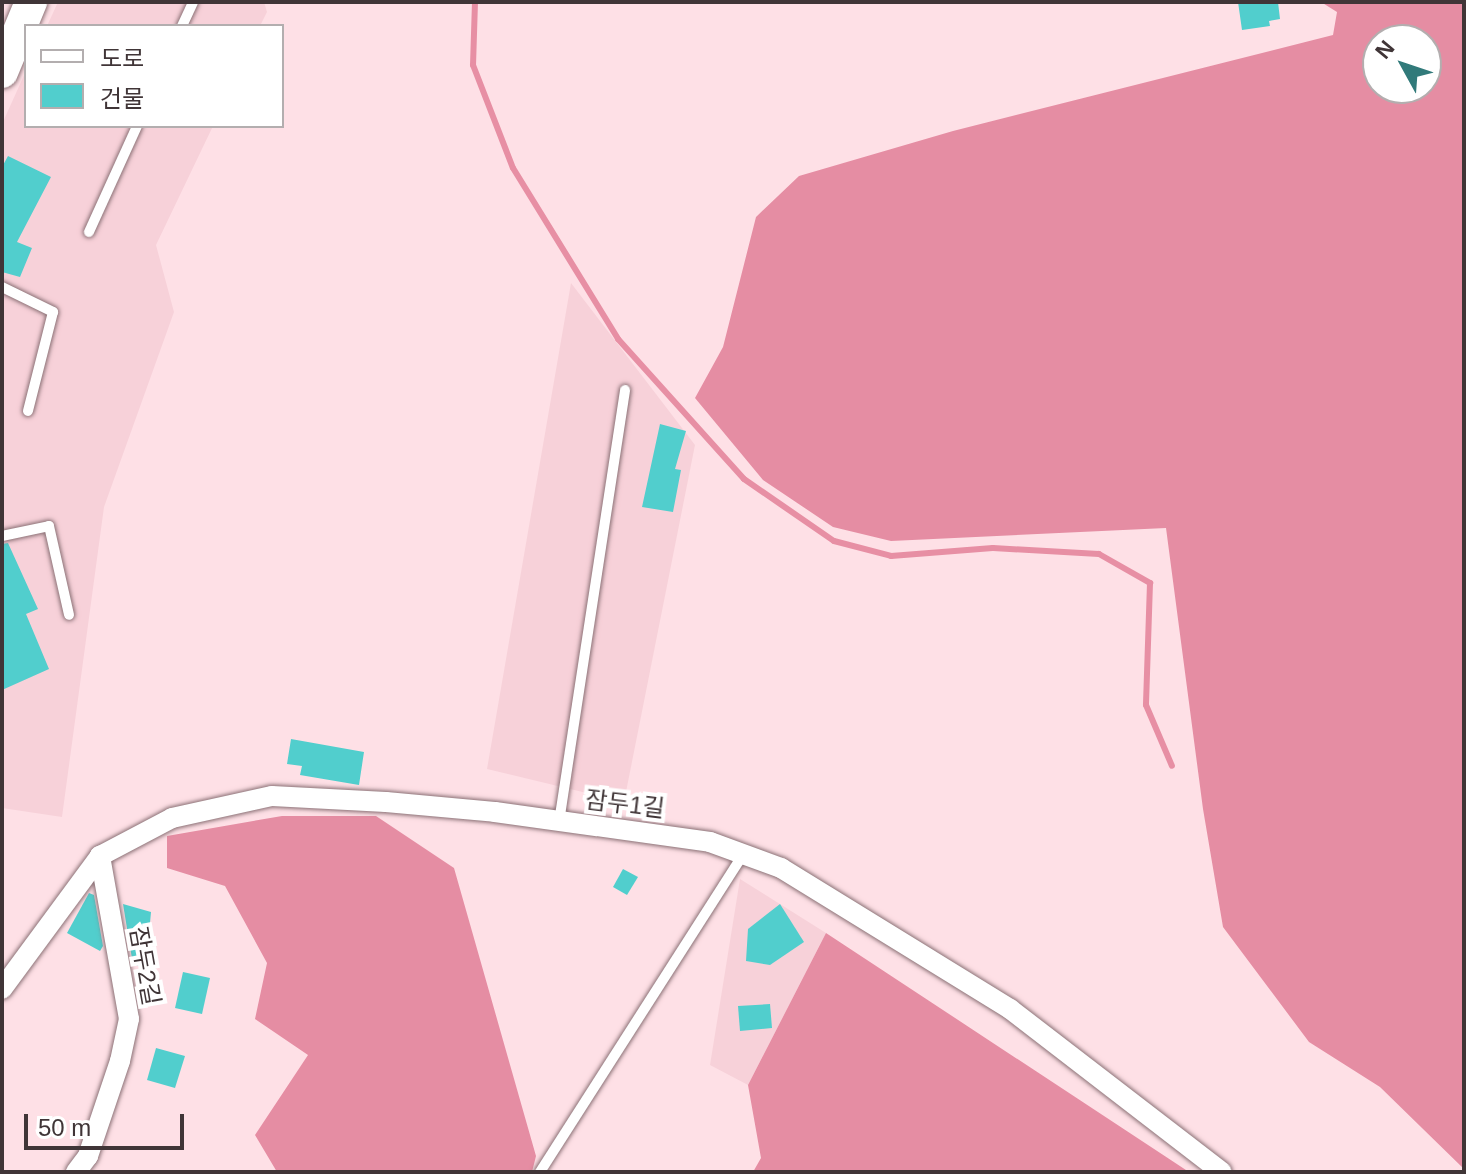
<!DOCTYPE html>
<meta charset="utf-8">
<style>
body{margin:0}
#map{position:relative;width:1466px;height:1174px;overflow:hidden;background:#fee0e6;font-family:Helvetica,"Noto Sans KR",sans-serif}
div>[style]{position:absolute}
.built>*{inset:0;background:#f7d1d9}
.forest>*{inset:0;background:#e58da3}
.stream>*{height:6px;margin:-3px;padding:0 3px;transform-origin:3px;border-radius:3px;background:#e78fa4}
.building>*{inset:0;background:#51cecd}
.roads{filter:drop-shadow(0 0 2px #8b7176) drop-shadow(0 0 2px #8b7176)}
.lane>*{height:10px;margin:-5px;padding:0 5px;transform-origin:5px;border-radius:5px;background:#fff}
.street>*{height:20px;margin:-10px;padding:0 10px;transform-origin:10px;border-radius:10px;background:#fff}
.primary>*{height:32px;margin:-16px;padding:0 16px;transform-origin:16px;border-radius:16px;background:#fff}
span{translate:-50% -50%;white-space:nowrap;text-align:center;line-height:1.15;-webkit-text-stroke:8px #fff;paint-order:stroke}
.street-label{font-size:24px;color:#403537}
.frame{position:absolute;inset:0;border:4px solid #403537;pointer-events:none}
.legend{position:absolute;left:24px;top:24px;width:260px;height:104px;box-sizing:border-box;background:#fff;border:2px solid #b3aeaf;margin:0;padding:10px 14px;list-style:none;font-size:24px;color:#403537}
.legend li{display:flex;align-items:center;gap:16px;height:40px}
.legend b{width:40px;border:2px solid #b3aeaf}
.north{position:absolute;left:1362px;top:24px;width:80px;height:80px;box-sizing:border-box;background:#fff;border:2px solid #b3aeaf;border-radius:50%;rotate:310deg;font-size:22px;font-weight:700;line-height:32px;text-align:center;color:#403537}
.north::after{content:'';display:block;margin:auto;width:28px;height:36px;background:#317a7a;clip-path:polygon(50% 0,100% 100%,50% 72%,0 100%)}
.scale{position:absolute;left:24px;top:1114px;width:160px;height:36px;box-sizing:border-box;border:4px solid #403537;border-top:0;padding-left:10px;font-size:24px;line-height:28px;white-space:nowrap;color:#403537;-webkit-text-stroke:6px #fff;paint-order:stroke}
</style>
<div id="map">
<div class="built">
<i style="clip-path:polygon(58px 2px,264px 2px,267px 12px,260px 26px,47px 26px)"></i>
<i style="clip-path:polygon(26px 71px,26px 126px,213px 126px,156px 245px,174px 312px,104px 507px,62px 817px,2px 808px,2px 124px)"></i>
<i style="clip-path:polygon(571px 283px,695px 445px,624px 802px,487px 769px)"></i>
<i style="clip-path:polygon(740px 879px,826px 933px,748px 1085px,710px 1065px)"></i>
</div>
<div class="forest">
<i style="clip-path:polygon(evenodd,1321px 2px,1464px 2px,1464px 1169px,1380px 1087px,1309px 1042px,1223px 927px,1203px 809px,1166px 528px,891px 541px,833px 527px,763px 480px,695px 398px,723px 347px,756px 217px,799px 176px,953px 131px,1333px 35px,1337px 12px,1321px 2px,1378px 40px,1426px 40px,1426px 88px,1378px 88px,1378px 40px)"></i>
<i style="clip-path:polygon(282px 816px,376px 816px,454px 868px,536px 1156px,532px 1172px,277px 1172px,255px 1135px,308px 1055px,255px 1019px,267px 963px,225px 886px,167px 868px,167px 836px)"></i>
<i style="clip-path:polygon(826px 933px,1189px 1172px,753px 1172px,761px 1158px,748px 1085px)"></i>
</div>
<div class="stream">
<i style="left:475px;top:2px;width:63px;rotate:91.8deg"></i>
<i style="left:473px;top:65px;width:110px;rotate:68.8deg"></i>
<i style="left:513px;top:168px;width:201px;rotate:58.4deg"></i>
<i style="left:618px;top:339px;width:188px;rotate:48deg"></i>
<i style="left:744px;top:479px;width:109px;rotate:34.6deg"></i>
<i style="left:834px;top:541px;width:59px;rotate:14.7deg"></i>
<i style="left:891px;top:556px;width:102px;rotate:-4.5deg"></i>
<i style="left:993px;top:548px;width:106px;rotate:3.2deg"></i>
<i style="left:1099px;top:554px;width:59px;rotate:29.6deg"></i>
<i style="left:1150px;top:583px;width:122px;rotate:91.9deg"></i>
<i style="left:1146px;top:705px;width:66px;rotate:66.9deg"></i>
</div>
<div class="building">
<i style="clip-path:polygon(1238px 2px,1278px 2px,1280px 19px,1269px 21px,1270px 26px,1242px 30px)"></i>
<i style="clip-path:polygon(8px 156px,51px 177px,17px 242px,32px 248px,20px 277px,2px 272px,2px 167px)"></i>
<i style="clip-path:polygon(660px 424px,686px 431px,675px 469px,681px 470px,673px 512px,642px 507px)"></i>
<i style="clip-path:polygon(8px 543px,38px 609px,26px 614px,49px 669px,2px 690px,2px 544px)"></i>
<i style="clip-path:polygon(291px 739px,364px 752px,359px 785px,300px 775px,302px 766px,287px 764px)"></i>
<i style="clip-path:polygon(623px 869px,638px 877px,627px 895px,613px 887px)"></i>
<i style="clip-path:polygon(89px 893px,94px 895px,103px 946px,100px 951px,67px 933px)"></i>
<i style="clip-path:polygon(123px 904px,151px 912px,146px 966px,133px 965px)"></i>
<i style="clip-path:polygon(780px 904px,804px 942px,770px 965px,746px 961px,748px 929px)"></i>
<i style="clip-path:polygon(183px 972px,210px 978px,202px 1014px,175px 1008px)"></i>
<i style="clip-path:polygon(770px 1004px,772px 1028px,740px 1031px,738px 1006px)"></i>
<i style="clip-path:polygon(156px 1048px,185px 1056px,175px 1088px,147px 1080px)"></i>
</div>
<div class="roads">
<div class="lane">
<i style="left:182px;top:26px;width:26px;rotate:-65deg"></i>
<i style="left:89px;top:232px;width:116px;rotate:-65.6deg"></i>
<i style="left:2px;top:287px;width:57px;rotate:26.1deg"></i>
<i style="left:53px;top:312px;width:102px;rotate:104.2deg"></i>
<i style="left:2px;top:536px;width:48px;rotate:-12deg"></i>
<i style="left:49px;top:526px;width:91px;rotate:77.3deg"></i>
<i style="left:559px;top:822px;width:437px;rotate:-81.3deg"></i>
<i style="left:540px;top:1172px;width:377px;rotate:-57.4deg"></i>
</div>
<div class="street">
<i style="left:2px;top:989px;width:165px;rotate:-53.6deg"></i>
<i style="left:100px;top:856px;width:81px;rotate:-27.8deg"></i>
<i style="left:172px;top:818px;width:102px;rotate:-12.4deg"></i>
<i style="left:272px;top:796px;width:114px;rotate:3deg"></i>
<i style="left:386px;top:802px;width:109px;rotate:5.2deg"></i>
<i style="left:495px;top:812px;width:217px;rotate:7.9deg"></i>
<i style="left:710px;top:842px;width:76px;rotate:20.1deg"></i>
<i style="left:781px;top:868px;width:269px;rotate:31.6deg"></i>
<i style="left:1010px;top:1009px;width:267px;rotate:37.6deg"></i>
<i style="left:76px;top:1172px;width:20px;rotate:-53deg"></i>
<i style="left:88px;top:1156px;width:100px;rotate:-71.4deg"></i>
<i style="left:120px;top:1061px;width:43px;rotate:-77.9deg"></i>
<i style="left:129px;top:1019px;width:166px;rotate:-100.1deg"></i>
</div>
<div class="primary">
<i style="left:2px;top:72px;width:76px;rotate:-67.5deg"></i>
</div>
</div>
<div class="street-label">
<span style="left:625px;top:804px;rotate:7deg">잠두1길</span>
<span style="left:145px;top:966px;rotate:80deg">잠두2길</span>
</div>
<div class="frame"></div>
<ul class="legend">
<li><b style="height:10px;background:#fff"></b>도로</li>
<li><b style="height:22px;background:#51cecd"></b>건물</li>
</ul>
<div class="north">N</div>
<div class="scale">50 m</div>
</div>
